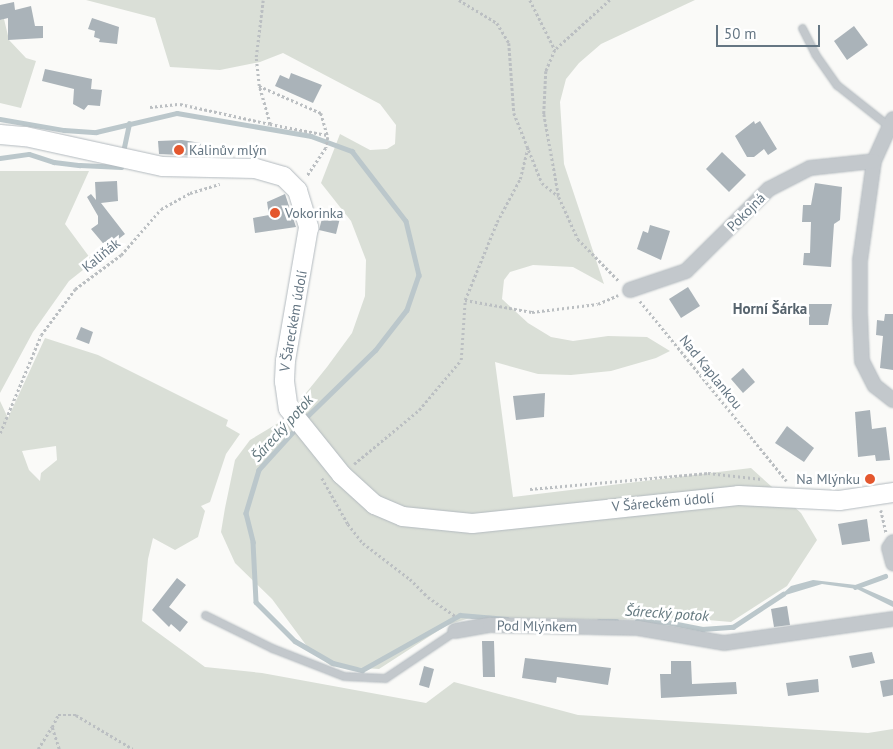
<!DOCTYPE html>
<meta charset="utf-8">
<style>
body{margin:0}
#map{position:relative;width:893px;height:749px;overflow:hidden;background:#fafaf8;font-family:"PT Sans",sans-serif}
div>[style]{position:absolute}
.green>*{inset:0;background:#dadfd7}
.water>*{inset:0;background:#bbc7cb}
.stream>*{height:4.5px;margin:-2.25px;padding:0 2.25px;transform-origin:2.25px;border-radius:2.25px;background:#bbc7cb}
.building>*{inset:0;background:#aab3b9}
.path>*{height:2.5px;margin-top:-1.25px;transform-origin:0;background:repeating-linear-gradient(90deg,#bbbfc2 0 2.5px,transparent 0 5px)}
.roads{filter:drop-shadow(0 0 1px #b3babf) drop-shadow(0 0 1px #b3babf)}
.lane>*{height:7px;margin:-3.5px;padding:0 3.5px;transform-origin:3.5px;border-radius:3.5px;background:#c3c8cc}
.street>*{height:14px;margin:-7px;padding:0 7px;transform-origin:7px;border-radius:7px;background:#c3c8cc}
.secondary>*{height:19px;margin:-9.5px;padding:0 9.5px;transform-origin:9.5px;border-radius:9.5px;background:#fff}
.dots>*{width:14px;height:14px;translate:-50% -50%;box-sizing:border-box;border:2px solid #fff;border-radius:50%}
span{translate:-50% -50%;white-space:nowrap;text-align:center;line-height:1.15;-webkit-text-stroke:5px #fff;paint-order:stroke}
.poi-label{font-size:14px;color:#657683}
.left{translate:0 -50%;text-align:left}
.right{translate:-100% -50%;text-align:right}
.street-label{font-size:14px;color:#657683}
.neighbourhood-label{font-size:15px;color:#57646e;font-weight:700}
.water-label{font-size:15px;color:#60757c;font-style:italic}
.scale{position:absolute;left:716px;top:25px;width:104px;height:22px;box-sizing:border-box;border:2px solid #657683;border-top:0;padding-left:6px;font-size:15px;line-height:18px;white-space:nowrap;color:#657683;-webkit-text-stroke:4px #fff;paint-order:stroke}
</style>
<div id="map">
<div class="green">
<i style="clip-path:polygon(86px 0,695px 0,601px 44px,579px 63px,566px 79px,560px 102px,564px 164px,604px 284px,573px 267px,533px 265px,510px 272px,504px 280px,502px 299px,528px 323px,551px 337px,573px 341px,608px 336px,647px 337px,670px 351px,656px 358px,611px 371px,571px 375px,538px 374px,495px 362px,513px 497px,751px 468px,801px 513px,817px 540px,787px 586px,731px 622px,684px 618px,605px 620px,473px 617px,447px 625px,379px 669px,331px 666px,309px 649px,272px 599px,235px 563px,221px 532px,225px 508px,235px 460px,250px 440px,285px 419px,327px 367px,352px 333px,365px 296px,366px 260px,351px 221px,321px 183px,340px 134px,370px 150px,387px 149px,395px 144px,396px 125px,380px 104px,283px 53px,260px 62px,220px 70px,170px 67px,155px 18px)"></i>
<i style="clip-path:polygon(4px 19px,9px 40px,26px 58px,36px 61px,21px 108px,0 103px,0 20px)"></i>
<i style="clip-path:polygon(0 171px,89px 171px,65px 224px,93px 262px,69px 281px,33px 332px,0 393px)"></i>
<i style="clip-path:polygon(evenodd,45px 338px,98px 355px,228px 420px,226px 426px,240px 434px,226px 454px,210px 502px,201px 506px,205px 511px,198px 537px,175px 550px,153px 538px,148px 559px,142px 621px,205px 667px,262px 673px,426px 703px,454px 682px,578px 715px,868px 733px,893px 729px,893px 749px,0 749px,0 401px,8px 418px,45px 338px,56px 446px,57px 460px,41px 473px,40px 481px,29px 470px,22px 451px,56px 446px)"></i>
</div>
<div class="water">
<i style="clip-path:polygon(813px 580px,856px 585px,893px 601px,893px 607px,857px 589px,822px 584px,779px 597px,791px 586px)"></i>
</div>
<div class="stream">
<i style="left:0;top:119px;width:65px;rotate:9.8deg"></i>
<i style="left:64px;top:130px;width:32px;rotate:4deg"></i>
<i style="left:96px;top:132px;width:83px;rotate:-13.2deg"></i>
<i style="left:177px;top:113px;width:136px;rotate:9.7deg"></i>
<i style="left:311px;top:136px;width:44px;rotate:20.1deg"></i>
<i style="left:352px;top:151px;width:88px;rotate:52.4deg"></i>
<i style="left:406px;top:221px;width:56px;rotate:76.5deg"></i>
<i style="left:419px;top:275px;width:37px;rotate:109deg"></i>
<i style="left:407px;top:310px;width:51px;rotate:127.8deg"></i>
<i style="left:376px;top:350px;width:102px;rotate:135.8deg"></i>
<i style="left:123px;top:152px;width:29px;rotate:-78deg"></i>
<i style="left:0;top:158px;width:29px;rotate:-8deg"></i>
<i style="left:29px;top:154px;width:26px;rotate:18deg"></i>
<i style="left:54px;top:162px;width:26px;rotate:7deg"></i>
<i style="left:80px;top:165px;width:41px;rotate:2.8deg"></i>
<i style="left:121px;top:167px;width:5px;rotate:-79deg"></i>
<i style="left:298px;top:427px;width:58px;rotate:132.2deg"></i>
<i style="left:259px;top:470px;width:45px;rotate:106.8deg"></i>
<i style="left:246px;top:513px;width:30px;rotate:76deg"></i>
<i style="left:253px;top:542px;width:60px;rotate:87.1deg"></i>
<i style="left:256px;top:602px;width:55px;rotate:45deg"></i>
<i style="left:295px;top:641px;width:44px;rotate:30.1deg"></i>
<i style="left:333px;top:663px;width:30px;rotate:14deg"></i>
<i style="left:362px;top:670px;width:112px;rotate:-29.3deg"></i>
<i style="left:460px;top:615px;width:47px;rotate:4.9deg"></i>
<i style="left:855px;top:587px;width:32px;rotate:-20deg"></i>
<i style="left:599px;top:621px;width:18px"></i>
<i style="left:637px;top:621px;width:30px;rotate:2deg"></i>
<i style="left:667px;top:622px;width:36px;rotate:11deg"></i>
<i style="left:702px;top:629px;width:31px;rotate:-4deg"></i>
<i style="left:733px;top:627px;width:60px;rotate:-33.4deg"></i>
</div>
<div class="building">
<i style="clip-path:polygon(14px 2px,15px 10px,31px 6px,35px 26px,43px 26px,43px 38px,8px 40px,8px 18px,0 20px,0 5px)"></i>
<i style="clip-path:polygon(92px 18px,119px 27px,117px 44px,99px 42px,100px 39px,94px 37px,95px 31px,88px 29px)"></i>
<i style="clip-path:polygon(854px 26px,868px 45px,847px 60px,834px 41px)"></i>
<i style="clip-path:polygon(45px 69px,92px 79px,91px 89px,102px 90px,100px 106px,88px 105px,84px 110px,73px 104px,74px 89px,42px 81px)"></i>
<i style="clip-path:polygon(291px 73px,322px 85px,313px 103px,275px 86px,280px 75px,289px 79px)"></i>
<i style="clip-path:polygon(754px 121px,755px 124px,760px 121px,777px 149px,768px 155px,764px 149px,754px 157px,747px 157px,735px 136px)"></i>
<i style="clip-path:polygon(182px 140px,201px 143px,199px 156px,159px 154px,158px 141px)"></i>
<i style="clip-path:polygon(722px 152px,746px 175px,729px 192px,706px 169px)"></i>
<i style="clip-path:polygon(117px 181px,118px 201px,101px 203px,125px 234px,107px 248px,91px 229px,98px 224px,98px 216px,87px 197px,91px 194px,96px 200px,95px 182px)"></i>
<i style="clip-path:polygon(815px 183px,842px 187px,840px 220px,834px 224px,831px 267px,803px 265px,804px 253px,810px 253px,811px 222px,802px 222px,803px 205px,811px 205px)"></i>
<i style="clip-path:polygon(285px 194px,296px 227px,255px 233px,253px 218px,269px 215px,267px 202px)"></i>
<i style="clip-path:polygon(324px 211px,341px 214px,336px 234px,319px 230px)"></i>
<i style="clip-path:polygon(650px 225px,670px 231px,661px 260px,637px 249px,643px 231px,648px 233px)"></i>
<i style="clip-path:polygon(688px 287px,700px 306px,681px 318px,669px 299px)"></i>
<i style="clip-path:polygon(809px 304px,832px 304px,828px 325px,809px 325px)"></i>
<i style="clip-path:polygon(885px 314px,893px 314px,893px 370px,880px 368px,883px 336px,876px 335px,877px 320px,884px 321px)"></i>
<i style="clip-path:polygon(81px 327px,93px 332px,89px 344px,76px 339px)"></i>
<i style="clip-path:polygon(743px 368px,755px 382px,743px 393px,731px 379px)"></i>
<i style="clip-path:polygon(545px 393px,544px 417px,516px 420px,513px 396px)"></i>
<i style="clip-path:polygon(870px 410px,872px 429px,886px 427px,890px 460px,876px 461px,875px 455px,858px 457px,855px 412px)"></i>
<i style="clip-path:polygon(787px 426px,814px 448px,804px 462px,775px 443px)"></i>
<i style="clip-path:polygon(867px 519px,870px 541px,842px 545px,838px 524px)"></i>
<i style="clip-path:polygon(177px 578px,186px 585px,169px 607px,188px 622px,180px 632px,171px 624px,169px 627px,152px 610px)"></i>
<i style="clip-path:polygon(787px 606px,790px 625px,774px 627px,771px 609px)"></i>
<i style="clip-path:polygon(482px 641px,494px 641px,495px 677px,483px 677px)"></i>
<i style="clip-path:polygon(872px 652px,875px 663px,852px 668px,849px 656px)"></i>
<i style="clip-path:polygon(525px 658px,611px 668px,608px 685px,557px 677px,556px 683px,522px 678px)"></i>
<i style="clip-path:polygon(671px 661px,691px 661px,692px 684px,736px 682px,737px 694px,661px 698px,660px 674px,671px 674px)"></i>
<i style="clip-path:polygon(424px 666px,434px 669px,429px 688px,419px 685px)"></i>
<i style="clip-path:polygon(818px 679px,819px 692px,788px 696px,786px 683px)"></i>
<i style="clip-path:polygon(893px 679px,893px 695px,883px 697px,880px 681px)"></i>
</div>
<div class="path">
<i style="left:459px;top:0;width:44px;rotate:31.2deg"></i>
<i style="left:497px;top:23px;width:23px;rotate:59deg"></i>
<i style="left:509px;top:43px;width:70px;rotate:85.9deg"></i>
<i style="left:514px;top:113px;width:75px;rotate:68.2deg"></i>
<i style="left:542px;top:183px;width:21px;rotate:39deg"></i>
<i style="left:530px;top:0;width:56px;rotate:63.4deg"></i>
<i style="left:610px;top:0;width:74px;rotate:137.7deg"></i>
<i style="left:555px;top:50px;width:23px;rotate:113deg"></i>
<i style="left:546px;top:71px;width:43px;rotate:92.7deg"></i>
<i style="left:544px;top:114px;width:84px;rotate:79.8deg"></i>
<i style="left:559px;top:197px;width:46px;rotate:65.7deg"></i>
<i style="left:578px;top:239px;width:60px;rotate:45.7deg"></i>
<i style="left:259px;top:86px;width:68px;rotate:23.5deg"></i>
<i style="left:321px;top:113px;width:25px;rotate:74deg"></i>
<i style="left:328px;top:137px;width:11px;rotate:100deg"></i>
<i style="left:326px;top:148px;width:34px;rotate:124deg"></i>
<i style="left:150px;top:107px;width:30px;rotate:-6deg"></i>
<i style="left:180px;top:104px;width:92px;rotate:12.5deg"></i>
<i style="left:270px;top:124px;width:40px;rotate:-106deg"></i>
<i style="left:259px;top:86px;width:29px;rotate:-96deg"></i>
<i style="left:256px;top:57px;width:57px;rotate:-83deg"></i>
<i style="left:270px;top:124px;width:58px;rotate:10.9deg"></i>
<i style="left:465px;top:300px;width:68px;rotate:10.2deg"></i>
<i style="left:532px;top:312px;width:66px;rotate:-6.9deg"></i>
<i style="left:598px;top:304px;width:22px;rotate:-24deg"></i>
<i style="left:640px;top:301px;width:232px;rotate:50.8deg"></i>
<i style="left:0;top:433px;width:106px;rotate:-67.3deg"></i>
<i style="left:41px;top:335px;width:57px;rotate:-53.5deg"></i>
<i style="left:75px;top:289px;width:57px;rotate:-36.5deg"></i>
<i style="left:121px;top:255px;width:61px;rotate:-49deg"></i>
<i style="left:161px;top:209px;width:33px;rotate:-29deg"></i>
<i style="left:190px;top:193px;width:31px;rotate:-17deg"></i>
<i style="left:354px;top:464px;width:85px;rotate:-39.7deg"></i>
<i style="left:419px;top:410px;width:65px;rotate:-50deg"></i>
<i style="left:461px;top:360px;width:60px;rotate:-86.2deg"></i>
<i style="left:465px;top:300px;width:84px;rotate:-67.7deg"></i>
<i style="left:497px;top:222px;width:49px;rotate:-61.9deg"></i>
<i style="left:520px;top:179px;width:33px;rotate:-76deg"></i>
<i style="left:322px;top:478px;width:53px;rotate:60.5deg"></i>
<i style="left:348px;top:524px;width:24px;rotate:52deg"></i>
<i style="left:363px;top:543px;width:59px;rotate:37.5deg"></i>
<i style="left:410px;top:579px;width:25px;rotate:45deg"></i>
<i style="left:428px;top:597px;width:35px;rotate:35deg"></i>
<i style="left:530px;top:489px;width:179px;rotate:-5.1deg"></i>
<i style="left:708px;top:473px;width:54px;rotate:6.3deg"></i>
<i style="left:881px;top:510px;width:23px;rotate:77deg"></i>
<i style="left:38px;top:749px;width:26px;rotate:-58deg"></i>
<i style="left:59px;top:749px;width:23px;rotate:-108deg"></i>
<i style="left:52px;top:727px;width:13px;rotate:-63deg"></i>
<i style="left:58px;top:715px;width:18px"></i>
<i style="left:76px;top:715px;width:66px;rotate:30.8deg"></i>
</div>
<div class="roads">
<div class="lane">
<i style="left:802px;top:28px;width:29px;rotate:63deg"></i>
<i style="left:815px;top:54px;width:38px;rotate:55deg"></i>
<i style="left:837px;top:85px;width:66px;rotate:38.3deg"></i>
<i style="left:205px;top:615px;width:75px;rotate:26.2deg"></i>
<i style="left:272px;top:648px;width:77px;rotate:21.3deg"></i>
<i style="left:344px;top:676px;width:41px;rotate:2.8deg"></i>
<i style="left:385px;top:678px;width:84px;rotate:-33.9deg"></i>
</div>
<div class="street">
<i style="left:893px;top:119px;width:46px;rotate:114.3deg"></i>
<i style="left:874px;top:161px;width:100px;rotate:98deg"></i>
<i style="left:860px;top:260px;width:54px;rotate:90deg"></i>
<i style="left:860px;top:314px;width:47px;rotate:87.6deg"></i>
<i style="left:862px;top:361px;width:28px;rotate:63deg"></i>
<i style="left:875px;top:386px;width:23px;rotate:38deg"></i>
<i style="left:630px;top:290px;width:59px;rotate:-18.7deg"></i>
<i style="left:686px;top:271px;width:117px;rotate:-44.7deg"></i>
<i style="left:769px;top:189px;width:46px;rotate:-27.1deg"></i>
<i style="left:810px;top:168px;width:64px;rotate:-6.2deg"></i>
<i style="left:893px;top:542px;width:7px;rotate:124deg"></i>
<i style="left:889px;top:548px;width:16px;rotate:75deg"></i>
<i style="left:455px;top:631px;width:36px;rotate:-10deg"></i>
<i style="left:490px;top:625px;width:148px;rotate:1.2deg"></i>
<i style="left:638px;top:628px;width:87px;rotate:9.9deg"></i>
<i style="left:724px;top:643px;width:171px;rotate:-8.1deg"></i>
</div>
<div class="secondary">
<i style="left:0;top:134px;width:25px;rotate:5deg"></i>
<i style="left:25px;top:136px;width:140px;rotate:12.4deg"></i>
<i style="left:162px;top:166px;width:93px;rotate:1.2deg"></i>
<i style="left:255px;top:168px;width:29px;rotate:16deg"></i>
<i style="left:283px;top:176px;width:20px;rotate:45deg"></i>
<i style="left:297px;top:190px;width:39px;rotate:73deg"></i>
<i style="left:308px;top:227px;width:135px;rotate:99.8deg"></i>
<i style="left:285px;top:360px;width:21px;rotate:93deg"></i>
<i style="left:284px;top:381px;width:27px;rotate:82deg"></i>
<i style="left:288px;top:408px;width:85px;rotate:51.2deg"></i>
<i style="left:341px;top:474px;width:45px;rotate:42.3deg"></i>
<i style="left:374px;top:504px;width:30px;rotate:23deg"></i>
<i style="left:402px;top:516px;width:70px;rotate:5.7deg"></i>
<i style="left:472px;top:523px;width:267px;rotate:-6deg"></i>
<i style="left:738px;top:495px;width:101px;rotate:2.8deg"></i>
<i style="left:839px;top:500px;width:55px;rotate:-8.4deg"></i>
</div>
</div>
<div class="dots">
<i style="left:179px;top:150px;background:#e4572e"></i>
<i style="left:275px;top:213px;background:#e4572e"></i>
<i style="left:870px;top:479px;background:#e4572e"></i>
</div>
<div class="poi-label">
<span class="left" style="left:189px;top:150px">Kalinův mlýn</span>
<span class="left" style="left:285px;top:213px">Vokorinka</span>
<span class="right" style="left:860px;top:479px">Na Mlýnku</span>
</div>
<div class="street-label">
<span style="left:746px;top:212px;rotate:-45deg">Pokojná</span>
<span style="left:101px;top:255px;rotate:-39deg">Kaliňák</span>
<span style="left:293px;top:321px;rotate:-80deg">V Šáreckém údolí</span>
<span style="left:711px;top:372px;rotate:51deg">Nad Kaplankou</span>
<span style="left:663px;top:502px;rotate:-5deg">V Šáreckém údolí</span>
<span style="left:537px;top:626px;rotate:1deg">Pod Mlýnkem</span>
</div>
<div class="neighbourhood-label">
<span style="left:770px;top:309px">Horní Šárka</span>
</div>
<div class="water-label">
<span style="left:282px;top:428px;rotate:-48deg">Šárecký potok</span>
<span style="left:667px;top:613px;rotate:4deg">Šárecký potok</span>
</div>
<div class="scale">50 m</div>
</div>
